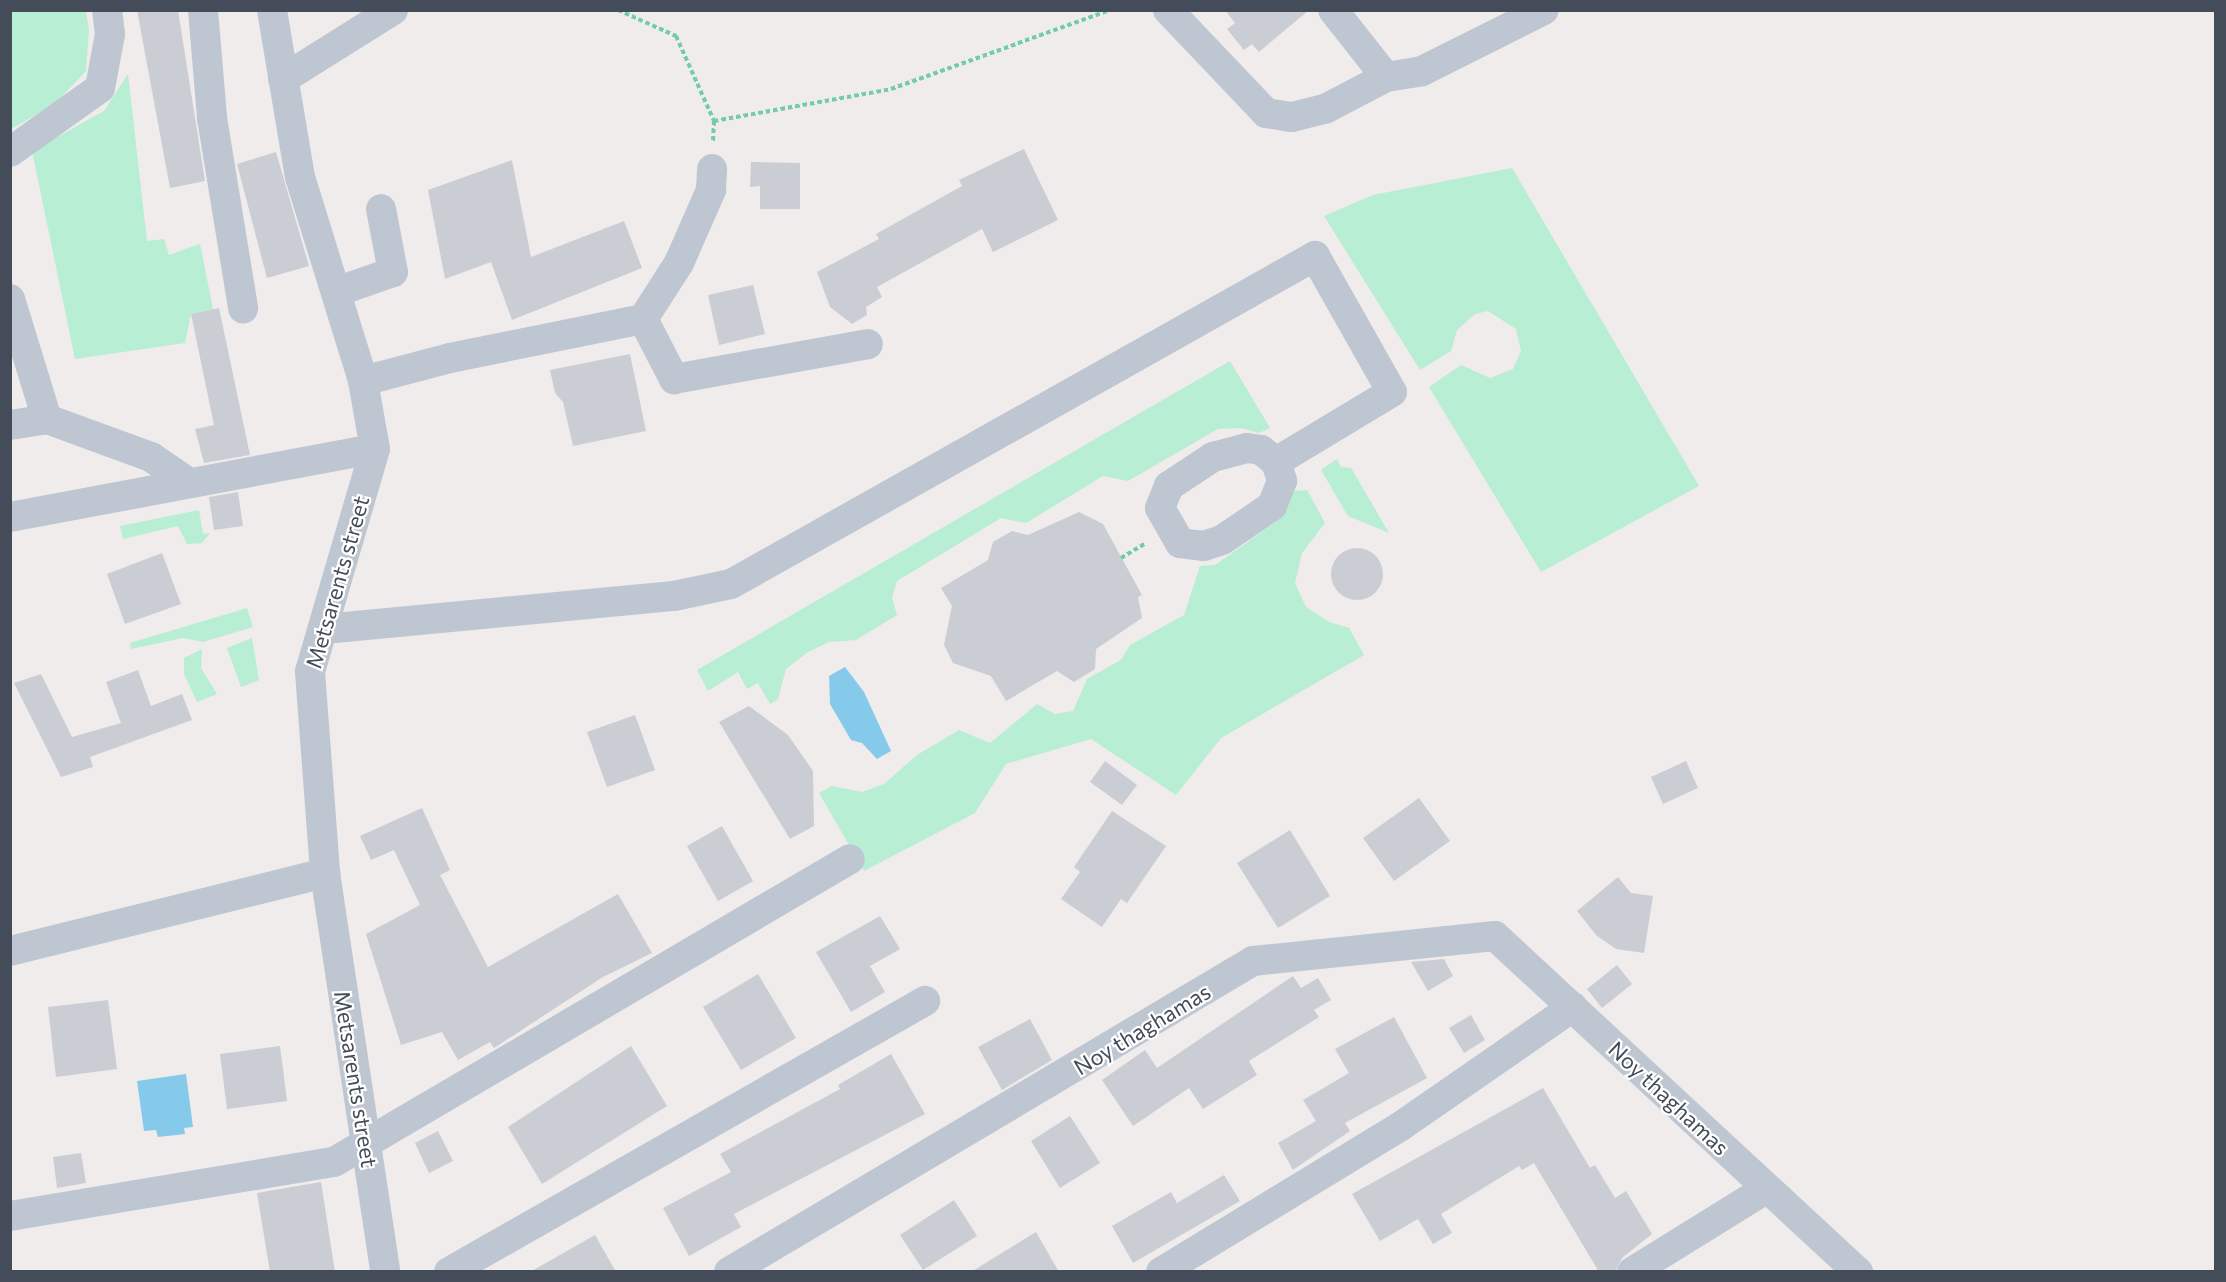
<!DOCTYPE html>
<style>
body{margin:0}
#map{position:relative;width:2226px;height:1282px;overflow:hidden;background:#efeceb;font-family:Commissioner,sans-serif}
div>[style]{position:absolute}
.green>*{inset:0;background:#b8eed3}
.water>*{inset:0;background:#85c9eb}
.building>*{inset:0;background:#cbcdd4}
.round{border-radius:50%}
.path>*{height:4px;margin-top:-2px;transform-origin:0;background:repeating-linear-gradient(90deg,#70ccaa 0 4.5px,transparent 0 7.5px)}
.minor>*{height:30px;margin:-15px;padding:0 15px;transform-origin:15px;border-radius:15px;background:#bec6d1}
span{translate:-50% -50%;white-space:nowrap;text-align:center;line-height:1.15;-webkit-text-stroke:4.5px #fff;paint-order:stroke}
.street-label{font-size:22px;color:#444c59}
.frame{position:absolute;inset:0;border:12px solid #444c59;pointer-events:none}
</style>
<div id="map">
<div class="green">
<i style="clip-path:polygon(11px 11px,86px 11px,89px 30px,86px 71px,55px 104px,11px 129px)"></i>
<i style="clip-path:polygon(128px 74px,147px 241px,164px 239px,169px 255px,200px 244px,213px 309px,191px 314px,185px 343px,75px 359px,32px 151px,104px 111px)"></i>
<i style="clip-path:polygon(1512px 168px,1699px 486px,1541px 572px,1429px 387px,1461px 365px,1490px 378px,1513px 369px,1521px 351px,1516px 329px,1488px 311px,1475px 314px,1457px 330px,1451px 351px,1420px 370px,1324px 216px,1373px 195px)"></i>
<i style="clip-path:polygon(1230px 361px,1270px 428px,1259px 433px,1241px 428px,1218px 429px,1128px 481px,1103px 476px,1026px 523px,1001px 518px,897px 581px,892px 598px,897px 615px,856px 640px,829px 642px,808px 652px,786px 669px,778px 699px,770px 704px,758px 683px,747px 689px,738px 672px,708px 691px,697px 670px)"></i>
<i style="clip-path:polygon(1337px 459px,1341px 467px,1351px 468px,1389px 533px,1348px 516px,1321px 470px)"></i>
<i style="clip-path:polygon(1307px 490px,1325px 523px,1302px 553px,1295px 583px,1306px 607px,1329px 622px,1349px 628px,1364px 655px,1221px 738px,1176px 795px,1091px 739px,1006px 764px,975px 813px,864px 871px,819px 793px,832px 786px,862px 792px,884px 784px,917px 755px,959px 730px,990px 743px,1037px 704px,1055px 714px,1073px 711px,1087px 679px,1121px 660px,1130px 645px,1184px 615px,1200px 566px,1215px 565px,1280px 519px,1294px 491px)"></i>
<i style="clip-path:polygon(199px 510px,203px 534px,210px 533px,202px 543px,187px 544px,178px 526px,123px 539px,120px 526px)"></i>
<i style="clip-path:polygon(247px 608px,253px 627px,203px 642px,183px 638px,131px 649px,130px 643px)"></i>
<i style="clip-path:polygon(252px 638px,259px 680px,241px 687px,227px 648px)"></i>
<i style="clip-path:polygon(202px 649px,201px 668px,217px 694px,197px 702px,184px 674px,184px 658px)"></i>
</div>
<div class="water">
<i style="clip-path:polygon(845px 667px,864px 692px,891px 751px,877px 759px,862px 743px,851px 740px,830px 704px,829px 676px)"></i>
<i style="clip-path:polygon(186px 1074px,193px 1127px,184px 1128px,185px 1134px,158px 1137px,156px 1130px,144px 1131px,137px 1081px)"></i>
</div>
<div class="building">
<i style="clip-path:polygon(137px 10px,178px 10px,205px 181px,170px 188px)"></i>
<i style="clip-path:polygon(1225px 10px,1309px 10px,1259px 52px,1252px 44px,1244px 50px,1227px 29px,1235px 23px)"></i>
<i style="clip-path:polygon(1024px 149px,1058px 220px,993px 252px,982px 229px,877px 287px,882px 297px,866px 307px,867px 315px,852px 324px,830px 307px,817px 272px,879px 239px,876px 234px,962px 186px,959px 180px)"></i>
<i style="clip-path:polygon(276px 152px,309px 266px,267px 278px,237px 164px)"></i>
<i style="clip-path:polygon(512px 160px,531px 257px,624px 221px,642px 268px,512px 320px,491px 262px,445px 279px,428px 190px)"></i>
<i style="clip-path:polygon(751px 162px,800px 163px,800px 209px,760px 209px,760px 186px,750px 187px)"></i>
<i style="clip-path:polygon(753px 285px,765px 334px,719px 345px,708px 295px)"></i>
<i style="clip-path:polygon(219px 308px,250px 455px,204px 463px,195px 429px,214px 425px,191px 314px)"></i>
<i style="clip-path:polygon(630px 354px,646px 431px,573px 446px,563px 402px,555px 393px,550px 370px)"></i>
<i style="clip-path:polygon(238px 492px,243px 526px,214px 530px,209px 497px)"></i>
<i style="clip-path:polygon(1079px 512px,1103px 524px,1142px 595px,1138px 597px,1142px 618px,1096px 649px,1095px 669px,1074px 682px,1057px 671px,1006px 701px,991px 676px,953px 663px,944px 645px,952px 606px,941px 588px,988px 560px,993px 542px,1012px 531px,1028px 535px)"></i>
<i class="round" style="left:1331px;top:548px;width:52px;height:52px"></i>
<i style="clip-path:polygon(162px 553px,181px 604px,125px 624px,107px 574px)"></i>
<i style="clip-path:polygon(138px 670px,151px 706px,182px 694px,192px 720px,90px 757px,93px 767px,61px 777px,14px 683px,41px 674px,72px 737px,121px 723px,106px 682px)"></i>
<i style="clip-path:polygon(749px 706px,788px 735px,813px 771px,814px 826px,790px 839px,719px 722px)"></i>
<i style="clip-path:polygon(635px 715px,655px 770px,607px 787px,587px 732px)"></i>
<i style="clip-path:polygon(1105px 761px,1137px 785px,1122px 805px,1090px 782px)"></i>
<i style="clip-path:polygon(1686px 761px,1698px 788px,1663px 804px,1651px 777px)"></i>
<i style="clip-path:polygon(1419px 798px,1450px 841px,1394px 881px,1363px 838px)"></i>
<i style="clip-path:polygon(422px 808px,450px 870px,440px 875px,488px 967px,618px 894px,652px 953px,603px 977px,494px 1048px,490px 1042px,458px 1060px,442px 1032px,401px 1045px,366px 934px,420px 905px,394px 850px,371px 860px,360px 836px)"></i>
<i style="clip-path:polygon(1112px 811px,1166px 846px,1127px 903px,1121px 899px,1102px 927px,1061px 899px,1080px 872px,1074px 867px)"></i>
<i style="clip-path:polygon(722px 826px,753px 881px,718px 901px,687px 846px)"></i>
<i style="clip-path:polygon(1290px 830px,1330px 896px,1278px 928px,1237px 863px)"></i>
<i style="clip-path:polygon(1618px 877px,1631px 893px,1653px 896px,1644px 953px,1616px 949px,1597px 936px,1577px 911px)"></i>
<i style="clip-path:polygon(880px 916px,900px 949px,870px 966px,885px 992px,851px 1012px,816px 952px)"></i>
<i style="clip-path:polygon(1444px 959px,1453px 976px,1428px 991px,1411px 962px)"></i>
<i style="clip-path:polygon(1617px 965px,1632px 984px,1602px 1008px,1587px 989px)"></i>
<i style="clip-path:polygon(758px 974px,796px 1038px,741px 1070px,703px 1007px)"></i>
<i style="clip-path:polygon(1293px 976px,1301px 988px,1318px 978px,1331px 1000px,1314px 1010px,1319px 1017px,1249px 1061px,1257px 1075px,1203px 1109px,1189px 1088px,1133px 1126px,1102px 1080px,1145px 1050px,1157px 1068px)"></i>
<i style="clip-path:polygon(108px 1000px,117px 1069px,56px 1077px,48px 1007px)"></i>
<i style="clip-path:polygon(1471px 1015px,1485px 1040px,1464px 1053px,1449px 1028px)"></i>
<i style="clip-path:polygon(1394px 1017px,1427px 1078px,1345px 1123px,1350px 1131px,1293px 1170px,1278px 1143px,1316px 1121px,1303px 1100px,1349px 1073px,1335px 1049px)"></i>
<i style="clip-path:polygon(1030px 1019px,1052px 1060px,1002px 1090px,978px 1047px)"></i>
<i style="clip-path:polygon(280px 1046px,287px 1101px,227px 1109px,220px 1054px)"></i>
<i style="clip-path:polygon(631px 1046px,667px 1106px,542px 1184px,508px 1127px)"></i>
<i style="clip-path:polygon(891px 1054px,925px 1114px,734px 1214px,741px 1227px,689px 1256px,663px 1208px,731px 1172px,720px 1154px,840px 1089px,838px 1085px)"></i>
<i style="clip-path:polygon(1543px 1088px,1590px 1168px,1595px 1165px,1615px 1198px,1626px 1191px,1652px 1234px,1622px 1258px,1615px 1272px,1599px 1272px,1534px 1163px,1522px 1170px,1519px 1166px,1441px 1214px,1452px 1233px,1433px 1244px,1418px 1219px,1380px 1241px,1352px 1194px)"></i>
<i style="clip-path:polygon(1070px 1116px,1100px 1163px,1060px 1188px,1031px 1141px)"></i>
<i style="clip-path:polygon(438px 1131px,453px 1161px,429px 1173px,415px 1143px)"></i>
<i style="clip-path:polygon(81px 1153px,86px 1183px,57px 1188px,53px 1157px)"></i>
<i style="clip-path:polygon(1224px 1175px,1240px 1201px,1133px 1263px,1112px 1226px,1171px 1192px,1177px 1203px)"></i>
<i style="clip-path:polygon(321px 1182px,335px 1272px,270px 1272px,257px 1193px)"></i>
<i style="clip-path:polygon(954px 1200px,977px 1236px,923px 1270px,900px 1235px)"></i>
<i style="clip-path:polygon(1036px 1232px,1059px 1272px,971px 1272px)"></i>
<i style="clip-path:polygon(595px 1235px,616px 1272px,530px 1272px)"></i>
</div>
<div class="path">
<i style="left:618px;top:10px;width:64px;rotate:24.1deg"></i>
<i style="left:676px;top:36px;width:93px;rotate:65.9deg"></i>
<i style="left:714px;top:121px;width:20px;rotate:93deg"></i>
<i style="left:714px;top:121px;width:180px;rotate:-10.2deg"></i>
<i style="left:891px;top:89px;width:234px;rotate:-19.8deg"></i>
<i style="left:1121px;top:558px;width:29px;rotate:-31deg"></i>
</div>
<div class="minor">
<i style="left:203px;top:10px;width:108px;rotate:85.2deg"></i>
<i style="left:212px;top:118px;width:193px;rotate:80.7deg"></i>
<i style="left:272px;top:10px;width:169px;rotate:80.5deg"></i>
<i style="left:300px;top:177px;width:214px;rotate:72.8deg"></i>
<i style="left:363px;top:381px;width:69px;rotate:80deg"></i>
<i style="left:375px;top:449px;width:232px;rotate:106.3deg"></i>
<i style="left:310px;top:672px;width:202px;rotate:85.7deg"></i>
<i style="left:325px;top:873px;width:403px;rotate:81.4deg"></i>
<i style="left:1168px;top:10px;width:142px;rotate:46.4deg"></i>
<i style="left:1266px;top:113px;width:26px;rotate:9deg"></i>
<i style="left:1292px;top:117px;width:34px;rotate:-14deg"></i>
<i style="left:1325px;top:109px;width:69px;rotate:-27.7deg"></i>
<i style="left:1386px;top:77px;width:36px;rotate:-9deg"></i>
<i style="left:1422px;top:71px;width:136px;rotate:-26.6deg"></i>
<i style="left:1333px;top:10px;width:85px;rotate:51.7deg"></i>
<i style="left:283px;top:79px;width:130px;rotate:-32.1deg"></i>
<i style="left:10px;top:152px;width:110px;rotate:-35.4deg"></i>
<i style="left:100px;top:88px;width:55px;rotate:-79.5deg"></i>
<i style="left:110px;top:34px;width:24px;rotate:-97deg"></i>
<i style="left:336px;top:292px;width:60px;rotate:-19.3deg"></i>
<i style="left:393px;top:272px;width:64px;rotate:-100.8deg"></i>
<i style="left:10px;top:299px;width:126px;rotate:72.9deg"></i>
<i style="left:47px;top:419px;width:111px;rotate:20.1deg"></i>
<i style="left:151px;top:457px;width:46px;rotate:34.4deg"></i>
<i style="left:643px;top:319px;width:68px;rotate:62.7deg"></i>
<i style="left:674px;top:379px;width:197px;rotate:-10.2deg"></i>
<i style="left:363px;top:381px;width:90px;rotate:-14.8deg"></i>
<i style="left:450px;top:358px;width:197px;rotate:-11.4deg"></i>
<i style="left:643px;top:319px;width:67px;rotate:-57.3deg"></i>
<i style="left:679px;top:263px;width:80px;rotate:-66.3deg"></i>
<i style="left:711px;top:190px;width:21px;rotate:-87deg"></i>
<i style="left:10px;top:425px;width:37px;rotate:-9deg"></i>
<i style="left:1247px;top:448px;width:14px;rotate:8deg"></i>
<i style="left:1261px;top:450px;width:19px;rotate:39deg"></i>
<i style="left:1276px;top:462px;width:20px;rotate:72deg"></i>
<i style="left:1282px;top:481px;width:27px;rotate:112deg"></i>
<i style="left:1272px;top:506px;width:60px;rotate:145.8deg"></i>
<i style="left:1222px;top:540px;width:19px;rotate:162deg"></i>
<i style="left:1204px;top:546px;width:24px;rotate:-173deg"></i>
<i style="left:1180px;top:543px;width:40px;rotate:-119.7deg"></i>
<i style="left:1160px;top:508px;width:24px;rotate:-68deg"></i>
<i style="left:1169px;top:486px;width:53px;rotate:-33.4deg"></i>
<i style="left:1213px;top:457px;width:35px;rotate:-15deg"></i>
<i style="left:10px;top:517px;width:371px;rotate:-10.6deg"></i>
<i style="left:324px;top:629px;width:352px;rotate:-5.4deg"></i>
<i style="left:674px;top:596px;width:58px;rotate:-11.9deg"></i>
<i style="left:731px;top:584px;width:670px;rotate:-29.32deg"></i>
<i style="left:1315px;top:256px;width:156px;rotate:60.5deg"></i>
<i style="left:1392px;top:392px;width:135px;rotate:148.9deg"></i>
<i style="left:10px;top:951px;width:325px;rotate:-13.9deg"></i>
<i style="left:10px;top:1216px;width:328px;rotate:-9.5deg"></i>
<i style="left:334px;top:1162px;width:598px;rotate:-30.42deg"></i>
<i style="left:449px;top:1272px;width:548px;rotate:-29.65deg"></i>
<i style="left:729px;top:1272px;width:609px;rotate:-30.69deg"></i>
<i style="left:1253px;top:961px;width:243px;rotate:-5.9deg"></i>
<i style="left:1495px;top:936px;width:495px;rotate:42.8deg"></i>
<i style="left:1161px;top:1272px;width:281px;rotate:-31.3deg"></i>
<i style="left:1401px;top:1126px;width:209px;rotate:-34.7deg"></i>
<i style="left:1632px;top:1272px;width:158px;rotate:-31.8deg"></i>
</div>
<div class="street-label">
<span style="left:337px;top:582px;rotate:-74deg">Metsarents street</span>
<span style="left:1142px;top:1029px;rotate:-31deg">Noy thaghamas</span>
<span style="left:356px;top:1079px;rotate:81deg">Metsarents street</span>
<span style="left:1669px;top:1098px;rotate:43deg">Noy thaghamas</span>
</div>
<div class="frame"></div>
</div>
